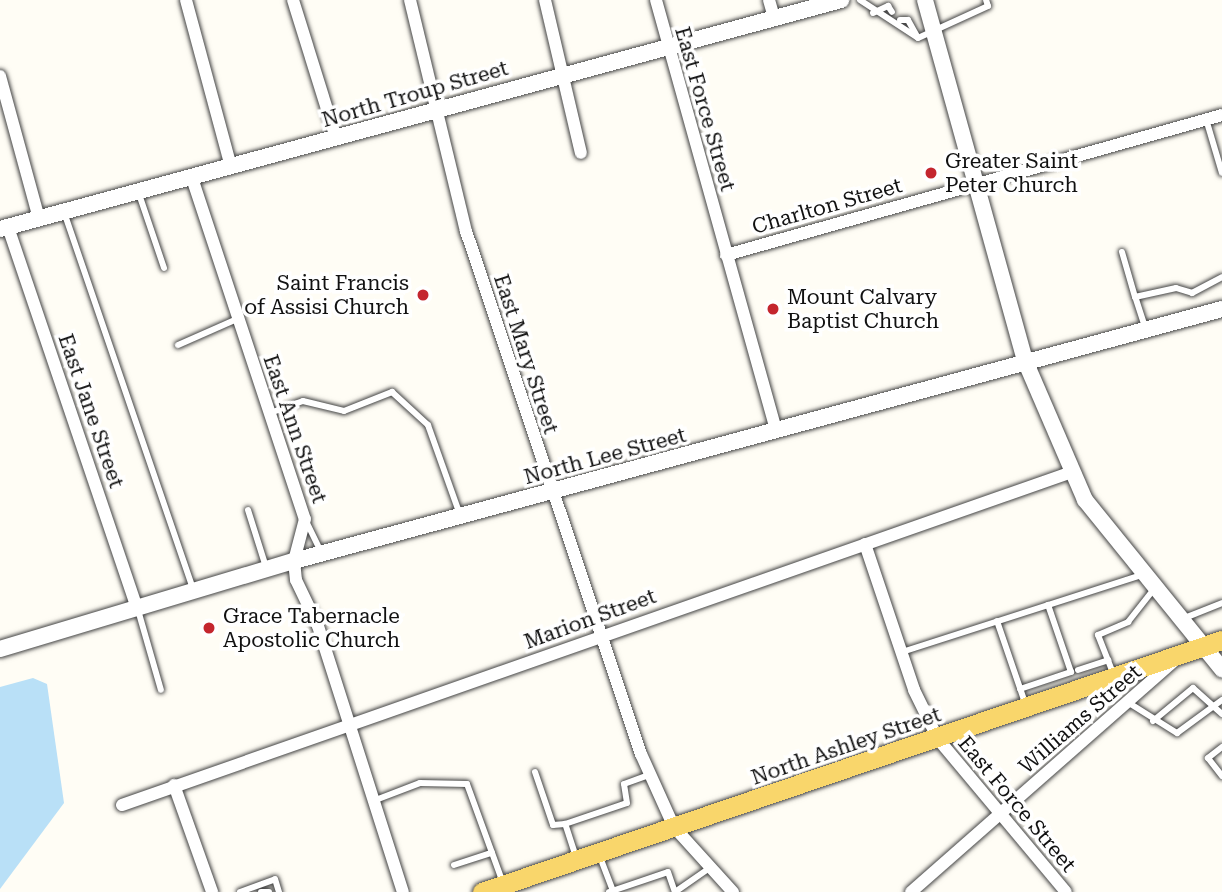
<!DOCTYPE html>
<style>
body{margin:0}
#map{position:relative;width:1222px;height:892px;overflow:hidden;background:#fffdf5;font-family:"Roboto Serif",serif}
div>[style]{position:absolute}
.water>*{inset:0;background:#b9e0f7}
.roads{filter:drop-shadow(0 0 2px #444) drop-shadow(0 0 2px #444)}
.service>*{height:6px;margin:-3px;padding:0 3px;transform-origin:3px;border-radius:3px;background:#fff}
.minor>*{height:12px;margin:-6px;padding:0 6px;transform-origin:6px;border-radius:6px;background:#fff}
.tertiary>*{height:16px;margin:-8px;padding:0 8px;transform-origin:8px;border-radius:8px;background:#fff}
.primary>*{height:19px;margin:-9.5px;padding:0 9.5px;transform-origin:9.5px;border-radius:9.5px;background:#f9d66b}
.dots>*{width:19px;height:19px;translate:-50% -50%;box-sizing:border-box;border:4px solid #fff;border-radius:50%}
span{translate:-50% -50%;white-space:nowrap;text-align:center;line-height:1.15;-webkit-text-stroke:7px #fff;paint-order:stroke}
.street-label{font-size:21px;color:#111}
.poi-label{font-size:21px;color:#111}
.left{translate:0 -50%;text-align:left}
.right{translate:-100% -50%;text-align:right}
</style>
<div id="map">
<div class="water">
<i style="clip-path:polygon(33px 678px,47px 684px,64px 803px,0 889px,0 687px)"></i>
</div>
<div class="roads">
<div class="service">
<i style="left:860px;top:0;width:69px;rotate:33.2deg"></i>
<i style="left:918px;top:38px;width:77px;rotate:-24.6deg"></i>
<i style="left:988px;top:6px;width:6px;rotate:-108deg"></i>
<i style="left:873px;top:13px;width:17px;rotate:-25deg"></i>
<i style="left:888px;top:6px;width:7px;rotate:56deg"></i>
<i style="left:900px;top:20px;width:8px"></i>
<i style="left:908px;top:20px;width:18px;rotate:61deg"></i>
<i style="left:1206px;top:119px;width:56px;rotate:73.5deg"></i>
<i style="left:139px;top:194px;width:78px;rotate:71.3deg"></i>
<i style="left:64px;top:212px;width:398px;rotate:71.1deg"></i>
<i style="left:1122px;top:252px;width:47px;rotate:73.9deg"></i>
<i style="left:1146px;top:330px;width:35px;rotate:-108deg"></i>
<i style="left:1135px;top:297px;width:42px;rotate:-12.4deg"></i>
<i style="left:1176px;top:288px;width:17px;rotate:17deg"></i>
<i style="left:1192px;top:293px;width:34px;rotate:-28deg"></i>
<i style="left:178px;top:345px;width:64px;rotate:-23.8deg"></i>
<i style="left:270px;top:413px;width:35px;rotate:-20deg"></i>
<i style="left:303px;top:401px;width:42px;rotate:13.7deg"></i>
<i style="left:344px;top:411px;width:52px;rotate:-21.6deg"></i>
<i style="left:392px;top:392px;width:49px;rotate:42.5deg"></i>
<i style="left:428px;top:425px;width:96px;rotate:70.4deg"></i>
<i style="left:248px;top:510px;width:60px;rotate:72.5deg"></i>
<i style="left:305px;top:519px;width:37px;rotate:64deg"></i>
<i style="left:138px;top:610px;width:83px;rotate:74deg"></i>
<i style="left:1182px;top:619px;width:43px;rotate:-21.8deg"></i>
<i style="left:997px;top:621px;width:87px;rotate:71.1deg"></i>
<i style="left:902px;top:652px;width:252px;rotate:-17.8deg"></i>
<i style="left:1078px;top:670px;width:32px;rotate:-18deg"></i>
<i style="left:1113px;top:673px;width:41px;rotate:-111.5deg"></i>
<i style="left:1098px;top:635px;width:33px;rotate:-23deg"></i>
<i style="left:1128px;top:622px;width:42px;rotate:-51.8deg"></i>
<i style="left:1020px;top:689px;width:54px;rotate:-18.4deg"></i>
<i style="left:1071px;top:672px;width:71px;rotate:-108.9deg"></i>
<i style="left:1129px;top:703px;width:57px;rotate:32deg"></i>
<i style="left:1177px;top:733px;width:56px;rotate:-36.3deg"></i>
<i style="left:1153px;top:721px;width:52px;rotate:-39.5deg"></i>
<i style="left:1193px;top:688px;width:39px;rotate:42deg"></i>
<i style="left:1222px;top:747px;width:18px;rotate:142deg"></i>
<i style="left:1208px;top:758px;width:23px;rotate:52deg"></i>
<i style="left:535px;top:772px;width:56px;rotate:71.2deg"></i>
<i style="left:553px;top:825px;width:12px;rotate:-5deg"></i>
<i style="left:373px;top:801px;width:50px;rotate:-21deg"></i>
<i style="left:420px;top:783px;width:47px;rotate:1.2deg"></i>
<i style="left:467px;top:784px;width:105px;rotate:70deg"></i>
<i style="left:576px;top:857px;width:35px;rotate:-108deg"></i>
<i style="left:565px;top:824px;width:65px;rotate:-18.7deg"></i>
<i style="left:627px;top:803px;width:19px;rotate:-99deg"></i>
<i style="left:624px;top:784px;width:29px;rotate:-20deg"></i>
<i style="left:600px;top:857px;width:36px;rotate:69deg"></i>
<i style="left:454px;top:865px;width:40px;rotate:-18deg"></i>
<i style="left:240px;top:892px;width:37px;rotate:-20deg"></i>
<i style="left:275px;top:879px;width:14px;rotate:73deg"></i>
<i style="left:261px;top:892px;width:8px"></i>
<i style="left:609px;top:892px;width:62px;rotate:-18.7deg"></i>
<i style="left:668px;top:872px;width:21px;rotate:71deg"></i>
<i style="left:675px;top:892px;width:44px;rotate:-34.8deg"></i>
</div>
<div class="minor">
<i style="left:186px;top:0;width:173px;rotate:74.9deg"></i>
<i style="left:293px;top:0;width:145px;rotate:72.7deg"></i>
<i style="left:410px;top:0;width:238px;rotate:76.4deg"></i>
<i style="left:466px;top:231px;width:552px;rotate:71.5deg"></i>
<i style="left:641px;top:754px;width:80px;rotate:65.7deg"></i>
<i style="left:674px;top:827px;width:88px;rotate:47.8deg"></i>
<i style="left:545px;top:0;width:157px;rotate:76.8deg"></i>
<i style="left:656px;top:0;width:447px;rotate:74.4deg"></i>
<i style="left:769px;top:0;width:19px;rotate:74deg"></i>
<i style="left:0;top:76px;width:148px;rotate:74.7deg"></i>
<i style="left:192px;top:178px;width:359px;rotate:71.7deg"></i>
<i style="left:305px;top:519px;width:43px;rotate:104.7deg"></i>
<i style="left:294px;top:561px;width:19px;rotate:84deg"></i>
<i style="left:296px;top:580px;width:51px;rotate:64.4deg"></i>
<i style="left:318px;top:626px;width:279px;rotate:72.3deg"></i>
<i style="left:8px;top:227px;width:402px;rotate:71.3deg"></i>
<i style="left:726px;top:255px;width:515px;rotate:-15.76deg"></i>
<i style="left:865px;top:544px;width:154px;rotate:71.4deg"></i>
<i style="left:914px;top:690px;width:55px;rotate:63.9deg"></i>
<i style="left:938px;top:739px;width:199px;rotate:50.1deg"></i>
<i style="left:174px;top:785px;width:114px;rotate:70.4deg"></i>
<i style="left:122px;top:805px;width:1007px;rotate:-19.32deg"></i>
<i style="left:911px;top:892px;width:353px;rotate:-41.3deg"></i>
</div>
<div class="tertiary">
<i style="left:925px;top:0;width:377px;rotate:74.5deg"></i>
<i style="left:1026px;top:363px;width:149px;rotate:66.7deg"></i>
<i style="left:1085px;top:500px;width:218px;rotate:51deg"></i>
<i style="left:0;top:229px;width:872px;rotate:-15.23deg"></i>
<i style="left:0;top:649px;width:307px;rotate:-16.7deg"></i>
<i style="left:294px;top:561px;width:962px;rotate:-15.19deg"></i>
</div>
<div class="primary">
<i style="left:482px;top:892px;width:782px;rotate:-18.81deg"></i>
</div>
</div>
<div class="dots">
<i style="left:931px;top:173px;background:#c4262e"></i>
<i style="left:423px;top:295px;background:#c4262e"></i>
<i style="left:773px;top:309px;background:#c4262e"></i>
<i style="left:209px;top:628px;background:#c4262e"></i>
</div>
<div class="street-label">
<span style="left:415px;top:94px;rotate:-16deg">North Troup Street</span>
<span style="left:705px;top:109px;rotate:74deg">East Force Street</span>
<span style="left:827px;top:206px;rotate:-16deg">Charlton Street</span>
<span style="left:526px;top:354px;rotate:72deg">East Mary Street</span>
<span style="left:91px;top:411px;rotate:71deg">East Jane Street</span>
<span style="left:295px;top:429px;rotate:71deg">East Ann Street</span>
<span style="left:605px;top:456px;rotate:-15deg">North Lee Street</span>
<span style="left:590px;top:619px;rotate:-20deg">Marion Street</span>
<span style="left:1080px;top:719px;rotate:-41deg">Williams Street</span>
<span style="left:846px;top:746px;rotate:-19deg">North Ashley Street</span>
<span style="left:1017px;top:804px;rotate:50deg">East Force Street</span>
</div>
<div class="poi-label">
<span class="left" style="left:945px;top:173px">Greater Saint<br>Peter Church</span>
<span class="right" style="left:409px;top:295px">Saint Francis<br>of Assisi Church</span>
<span class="left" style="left:787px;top:309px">Mount Calvary<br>Baptist Church</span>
<span class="left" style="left:223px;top:628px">Grace Tabernacle<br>Apostolic Church</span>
</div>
</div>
